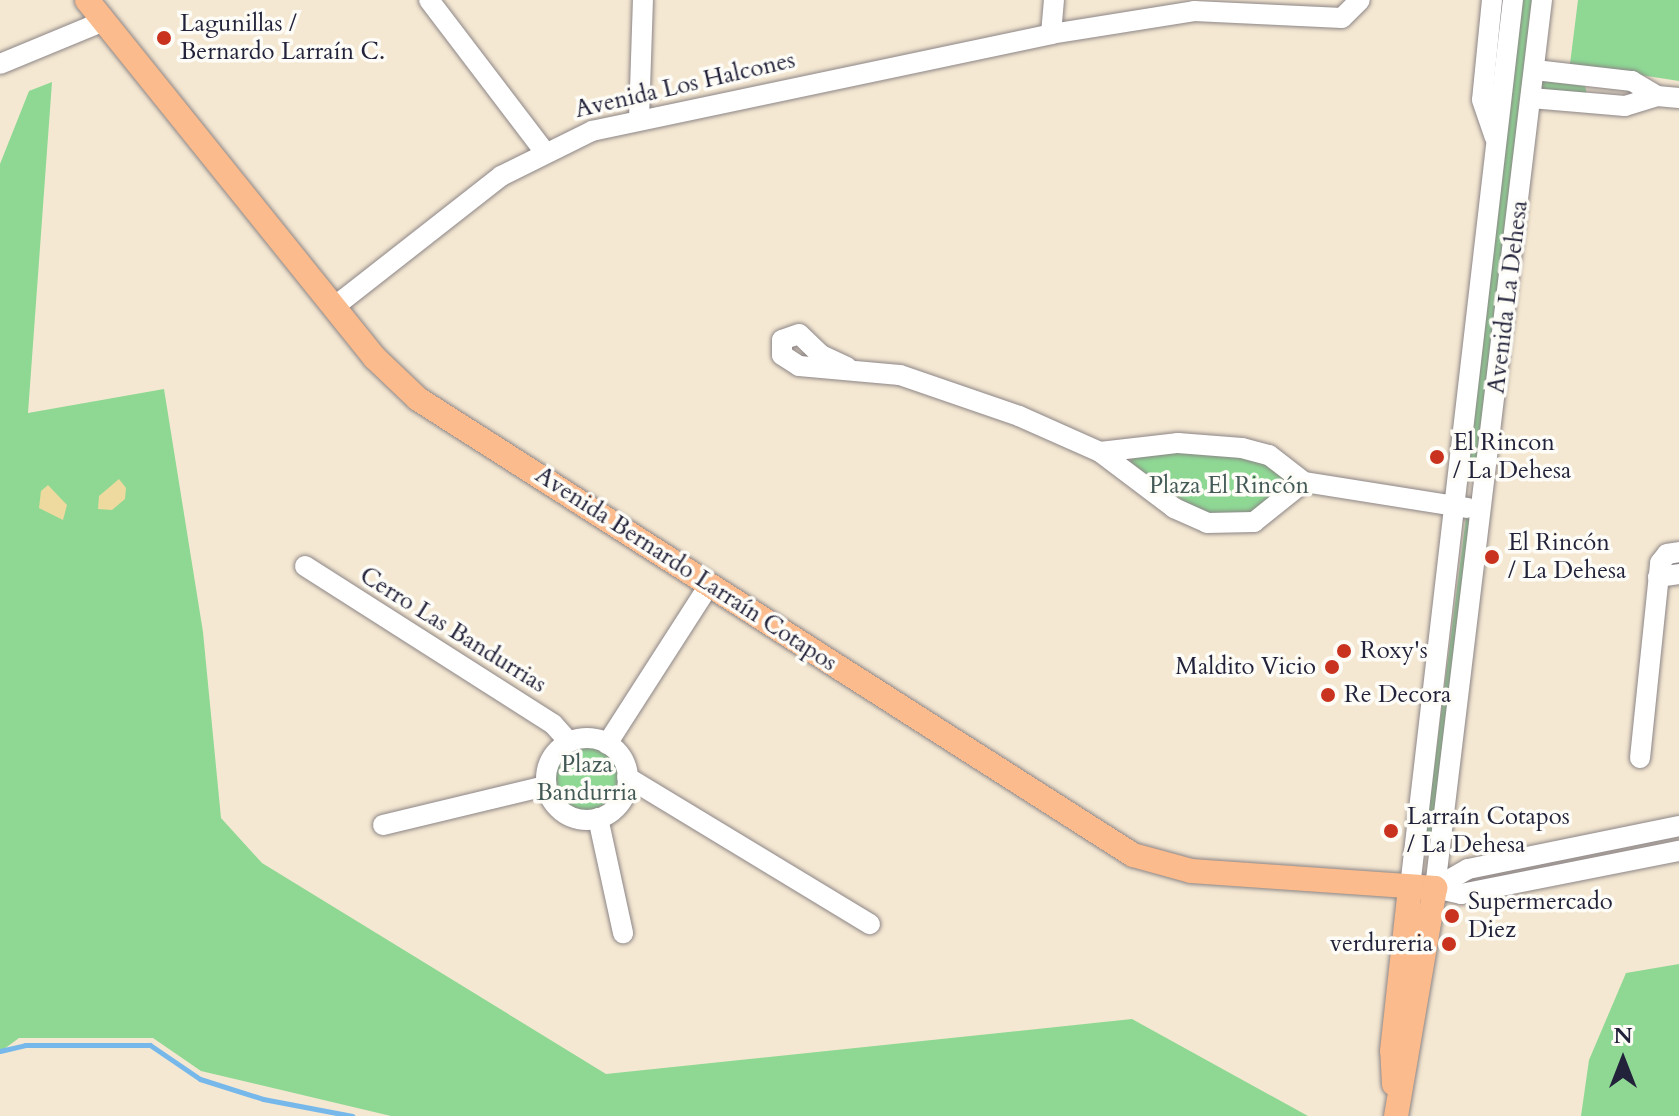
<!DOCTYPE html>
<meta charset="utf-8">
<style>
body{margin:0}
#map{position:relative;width:1679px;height:1116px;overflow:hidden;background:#f5e8d2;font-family:Cardo,serif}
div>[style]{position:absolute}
.green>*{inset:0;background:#8ed894}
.round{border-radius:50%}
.sand>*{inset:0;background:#eeda9e}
.stream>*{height:5px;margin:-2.5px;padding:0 2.5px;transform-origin:2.5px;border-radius:2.5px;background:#77b8eb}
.roads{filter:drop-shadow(0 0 2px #8c8586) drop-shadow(0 0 2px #8c8586)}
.minor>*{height:20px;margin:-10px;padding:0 10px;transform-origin:10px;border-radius:10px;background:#fff}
.minor>.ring{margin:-10px;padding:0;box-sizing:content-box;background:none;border:20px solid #fff;border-radius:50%}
.major>*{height:24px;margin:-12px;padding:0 12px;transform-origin:12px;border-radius:12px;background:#fbbb8c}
.dots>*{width:22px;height:22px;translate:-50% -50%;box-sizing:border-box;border:4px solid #fdfcf7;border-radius:50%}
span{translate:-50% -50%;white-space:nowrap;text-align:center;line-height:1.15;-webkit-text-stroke:7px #fdfcf7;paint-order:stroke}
.poi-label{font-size:24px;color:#22223b}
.left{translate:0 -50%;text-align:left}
.right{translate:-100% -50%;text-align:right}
.street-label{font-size:24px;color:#22223b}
.park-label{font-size:24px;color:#425956}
.north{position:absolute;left:1583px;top:1020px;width:80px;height:80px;-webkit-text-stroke:6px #fdfcf7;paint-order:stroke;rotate:0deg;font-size:22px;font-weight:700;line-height:32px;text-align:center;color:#22223b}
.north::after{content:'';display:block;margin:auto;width:28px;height:36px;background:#22223b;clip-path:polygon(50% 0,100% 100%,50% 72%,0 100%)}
</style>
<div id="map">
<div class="green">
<i style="clip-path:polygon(1521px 0,1532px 0,1478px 464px,1470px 469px,1466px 461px)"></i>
<i style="clip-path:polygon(1578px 0,1679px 0,1679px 81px,1570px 64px)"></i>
<i style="clip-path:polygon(1542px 81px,1585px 86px,1587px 94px,1541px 91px)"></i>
<i style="clip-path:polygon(52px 82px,28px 413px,164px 389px,203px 632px,221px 818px,262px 863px,606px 1074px,1132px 1019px,1308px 1116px,391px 1116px,201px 1071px,153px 1038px,19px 1038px,0 1052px,0 164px,29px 91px)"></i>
<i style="clip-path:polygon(1189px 451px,1260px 459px,1291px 480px,1251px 516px,1200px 513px,1130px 462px,1134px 456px)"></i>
<i style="clip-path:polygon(1466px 518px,1471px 519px,1434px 840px,1425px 840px)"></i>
<i class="round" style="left:554px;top:746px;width:64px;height:64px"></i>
<i style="clip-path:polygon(1679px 964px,1679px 1116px,1581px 1116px,1589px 1060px,1626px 973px)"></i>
</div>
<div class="sand">
<i style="clip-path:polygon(119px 479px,126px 488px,125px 499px,112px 510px,98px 509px,99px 496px)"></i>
<i style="clip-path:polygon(48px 485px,67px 505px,63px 520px,39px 508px,41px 491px)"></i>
</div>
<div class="stream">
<i style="left:0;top:1051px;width:26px;rotate:-13deg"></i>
<i style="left:25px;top:1045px;width:125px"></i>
<i style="left:150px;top:1045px;width:60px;rotate:34.2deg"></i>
<i style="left:200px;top:1079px;width:66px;rotate:17.6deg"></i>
<i style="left:263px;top:1099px;width:91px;rotate:10.8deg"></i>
</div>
<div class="roads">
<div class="minor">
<i style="left:429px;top:0;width:190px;rotate:52.7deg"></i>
<i style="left:1492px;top:0;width:100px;rotate:95.7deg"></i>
<i style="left:1482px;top:100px;width:39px;rotate:71deg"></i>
<i style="left:1051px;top:34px;width:34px;rotate:-85deg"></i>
<i style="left:0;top:64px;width:113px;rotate:-22.5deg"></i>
<i style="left:1535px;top:70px;width:98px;rotate:6.5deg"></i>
<i style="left:1632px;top:81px;width:29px;rotate:31deg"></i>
<i style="left:1657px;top:96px;width:22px;rotate:5deg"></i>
<i style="left:1531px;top:98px;width:94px;rotate:4.9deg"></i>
<i style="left:1625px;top:106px;width:34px;rotate:-17deg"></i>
<i style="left:639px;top:119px;width:119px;rotate:-88.1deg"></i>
<i style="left:334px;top:307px;width:212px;rotate:-38.1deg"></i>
<i style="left:501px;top:176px;width:102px;rotate:-26.3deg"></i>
<i style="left:592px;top:131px;width:469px;rotate:-11.9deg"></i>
<i style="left:1051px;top:34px;width:145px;rotate:-9.1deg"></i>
<i style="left:1194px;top:11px;width:148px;rotate:2.7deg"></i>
<i style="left:1342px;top:18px;width:25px;rotate:-45deg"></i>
<i style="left:847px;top:367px;width:29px;rotate:-155deg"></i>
<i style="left:821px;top:355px;width:30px;rotate:-136deg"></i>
<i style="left:799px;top:334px;width:18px;rotate:161deg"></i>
<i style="left:782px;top:340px;width:15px;rotate:90deg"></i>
<i style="left:782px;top:355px;width:20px;rotate:33deg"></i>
<i style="left:799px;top:366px;width:101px;rotate:5.1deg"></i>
<i style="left:900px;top:375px;width:126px;rotate:19deg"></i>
<i style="left:1019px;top:416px;width:89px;rotate:24deg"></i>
<i style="left:1100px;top:452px;width:93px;rotate:37.1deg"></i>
<i style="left:1174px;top:508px;width:36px;rotate:24deg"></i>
<i style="left:1207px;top:523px;width:47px;rotate:-1.2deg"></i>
<i style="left:1254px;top:522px;width:64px;rotate:-38.7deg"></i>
<i style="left:1100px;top:452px;width:79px;rotate:-6.6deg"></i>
<i style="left:1178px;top:443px;width:64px;rotate:4.5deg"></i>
<i style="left:1242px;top:448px;width:28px;rotate:15deg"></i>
<i style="left:1269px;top:455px;width:44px;rotate:37.6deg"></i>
<i style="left:1304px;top:482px;width:166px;rotate:9deg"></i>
<i style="left:305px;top:566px;width:294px;rotate:32.5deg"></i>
<i style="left:553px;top:724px;width:24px;rotate:48deg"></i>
<i style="left:1658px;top:577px;width:21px;rotate:-8deg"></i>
<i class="ring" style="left:546px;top:738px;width:62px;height:62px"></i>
<i style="left:607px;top:744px;width:189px;rotate:-57.3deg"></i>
<i style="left:1640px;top:758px;width:196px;rotate:-84.1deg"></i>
<i style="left:1660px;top:563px;width:11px;rotate:-52deg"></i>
<i style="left:1667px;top:554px;width:12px;rotate:-9deg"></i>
<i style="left:627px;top:777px;width:284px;rotate:31.2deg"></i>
<i style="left:598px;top:818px;width:118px;rotate:77.7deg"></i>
<i style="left:383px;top:825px;width:168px;rotate:-13.5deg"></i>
<i style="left:1410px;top:887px;width:893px;rotate:-83.38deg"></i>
<i style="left:1435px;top:888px;width:894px;rotate:-83.13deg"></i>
<i style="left:1435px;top:888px;width:38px;rotate:-30deg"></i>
<i style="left:1468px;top:869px;width:215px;rotate:-11.5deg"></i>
<i style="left:1435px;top:888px;width:27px;rotate:13deg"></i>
<i style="left:1461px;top:894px;width:222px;rotate:-11.2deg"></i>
</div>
<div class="major">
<i style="left:87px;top:0;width:459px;rotate:51.2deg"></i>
<i style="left:375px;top:358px;width:59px;rotate:43.6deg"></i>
<i style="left:418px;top:399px;width:848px;rotate:32.53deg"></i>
<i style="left:1133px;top:855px;width:60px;rotate:15.4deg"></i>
<i style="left:1191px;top:871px;width:245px;rotate:4deg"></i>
<i style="left:1435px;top:888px;width:231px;rotate:99.7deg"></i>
<i style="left:1394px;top:1084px;width:33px;rotate:-93deg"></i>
<i style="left:1392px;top:1051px;width:165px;rotate:-83.7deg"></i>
</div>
</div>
<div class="dots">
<i style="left:164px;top:38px;background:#c8321e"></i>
<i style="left:1437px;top:457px;background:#c8321e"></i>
<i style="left:1492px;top:557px;background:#c8321e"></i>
<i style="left:1344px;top:651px;background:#c8321e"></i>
<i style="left:1332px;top:667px;background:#c8321e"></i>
<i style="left:1328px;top:695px;background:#c8321e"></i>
<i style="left:1391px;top:831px;background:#c8321e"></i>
<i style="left:1452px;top:916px;background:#c8321e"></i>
<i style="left:1449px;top:944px;background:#c8321e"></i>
</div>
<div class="poi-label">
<span class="left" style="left:180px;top:38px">Lagunillas /<br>Bernardo Larraín C.</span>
<span class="left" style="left:1453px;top:457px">El Rincon<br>/ La Dehesa</span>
<span class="left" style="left:1508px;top:557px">El Rincón<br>/ La Dehesa</span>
<span class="left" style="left:1360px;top:651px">Roxy's</span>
<span class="right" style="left:1316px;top:667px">Maldito Vicio</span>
<span class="left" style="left:1344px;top:695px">Re Decora</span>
<span class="left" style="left:1407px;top:831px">Larraín Cotapos<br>/ La Dehesa</span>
<span class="left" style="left:1468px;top:916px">Supermercado<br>Diez</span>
<span class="right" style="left:1433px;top:944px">verdureria</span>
</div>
<div class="street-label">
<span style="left:685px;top:85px;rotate:-13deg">Avenida Los Halcones</span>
<span style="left:1508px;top:297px;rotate:-83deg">Avenida La Dehesa</span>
<span style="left:686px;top:569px;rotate:33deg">Avenida Bernardo Larraín Cotapos</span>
<span style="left:453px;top:630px;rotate:32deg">Cerro Las Bandurrias</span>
</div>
<div class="park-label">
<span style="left:1229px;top:486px">Plaza El Rincón</span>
<span style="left:587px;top:779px">Plaza<br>Bandurria</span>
</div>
<div class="north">N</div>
</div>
